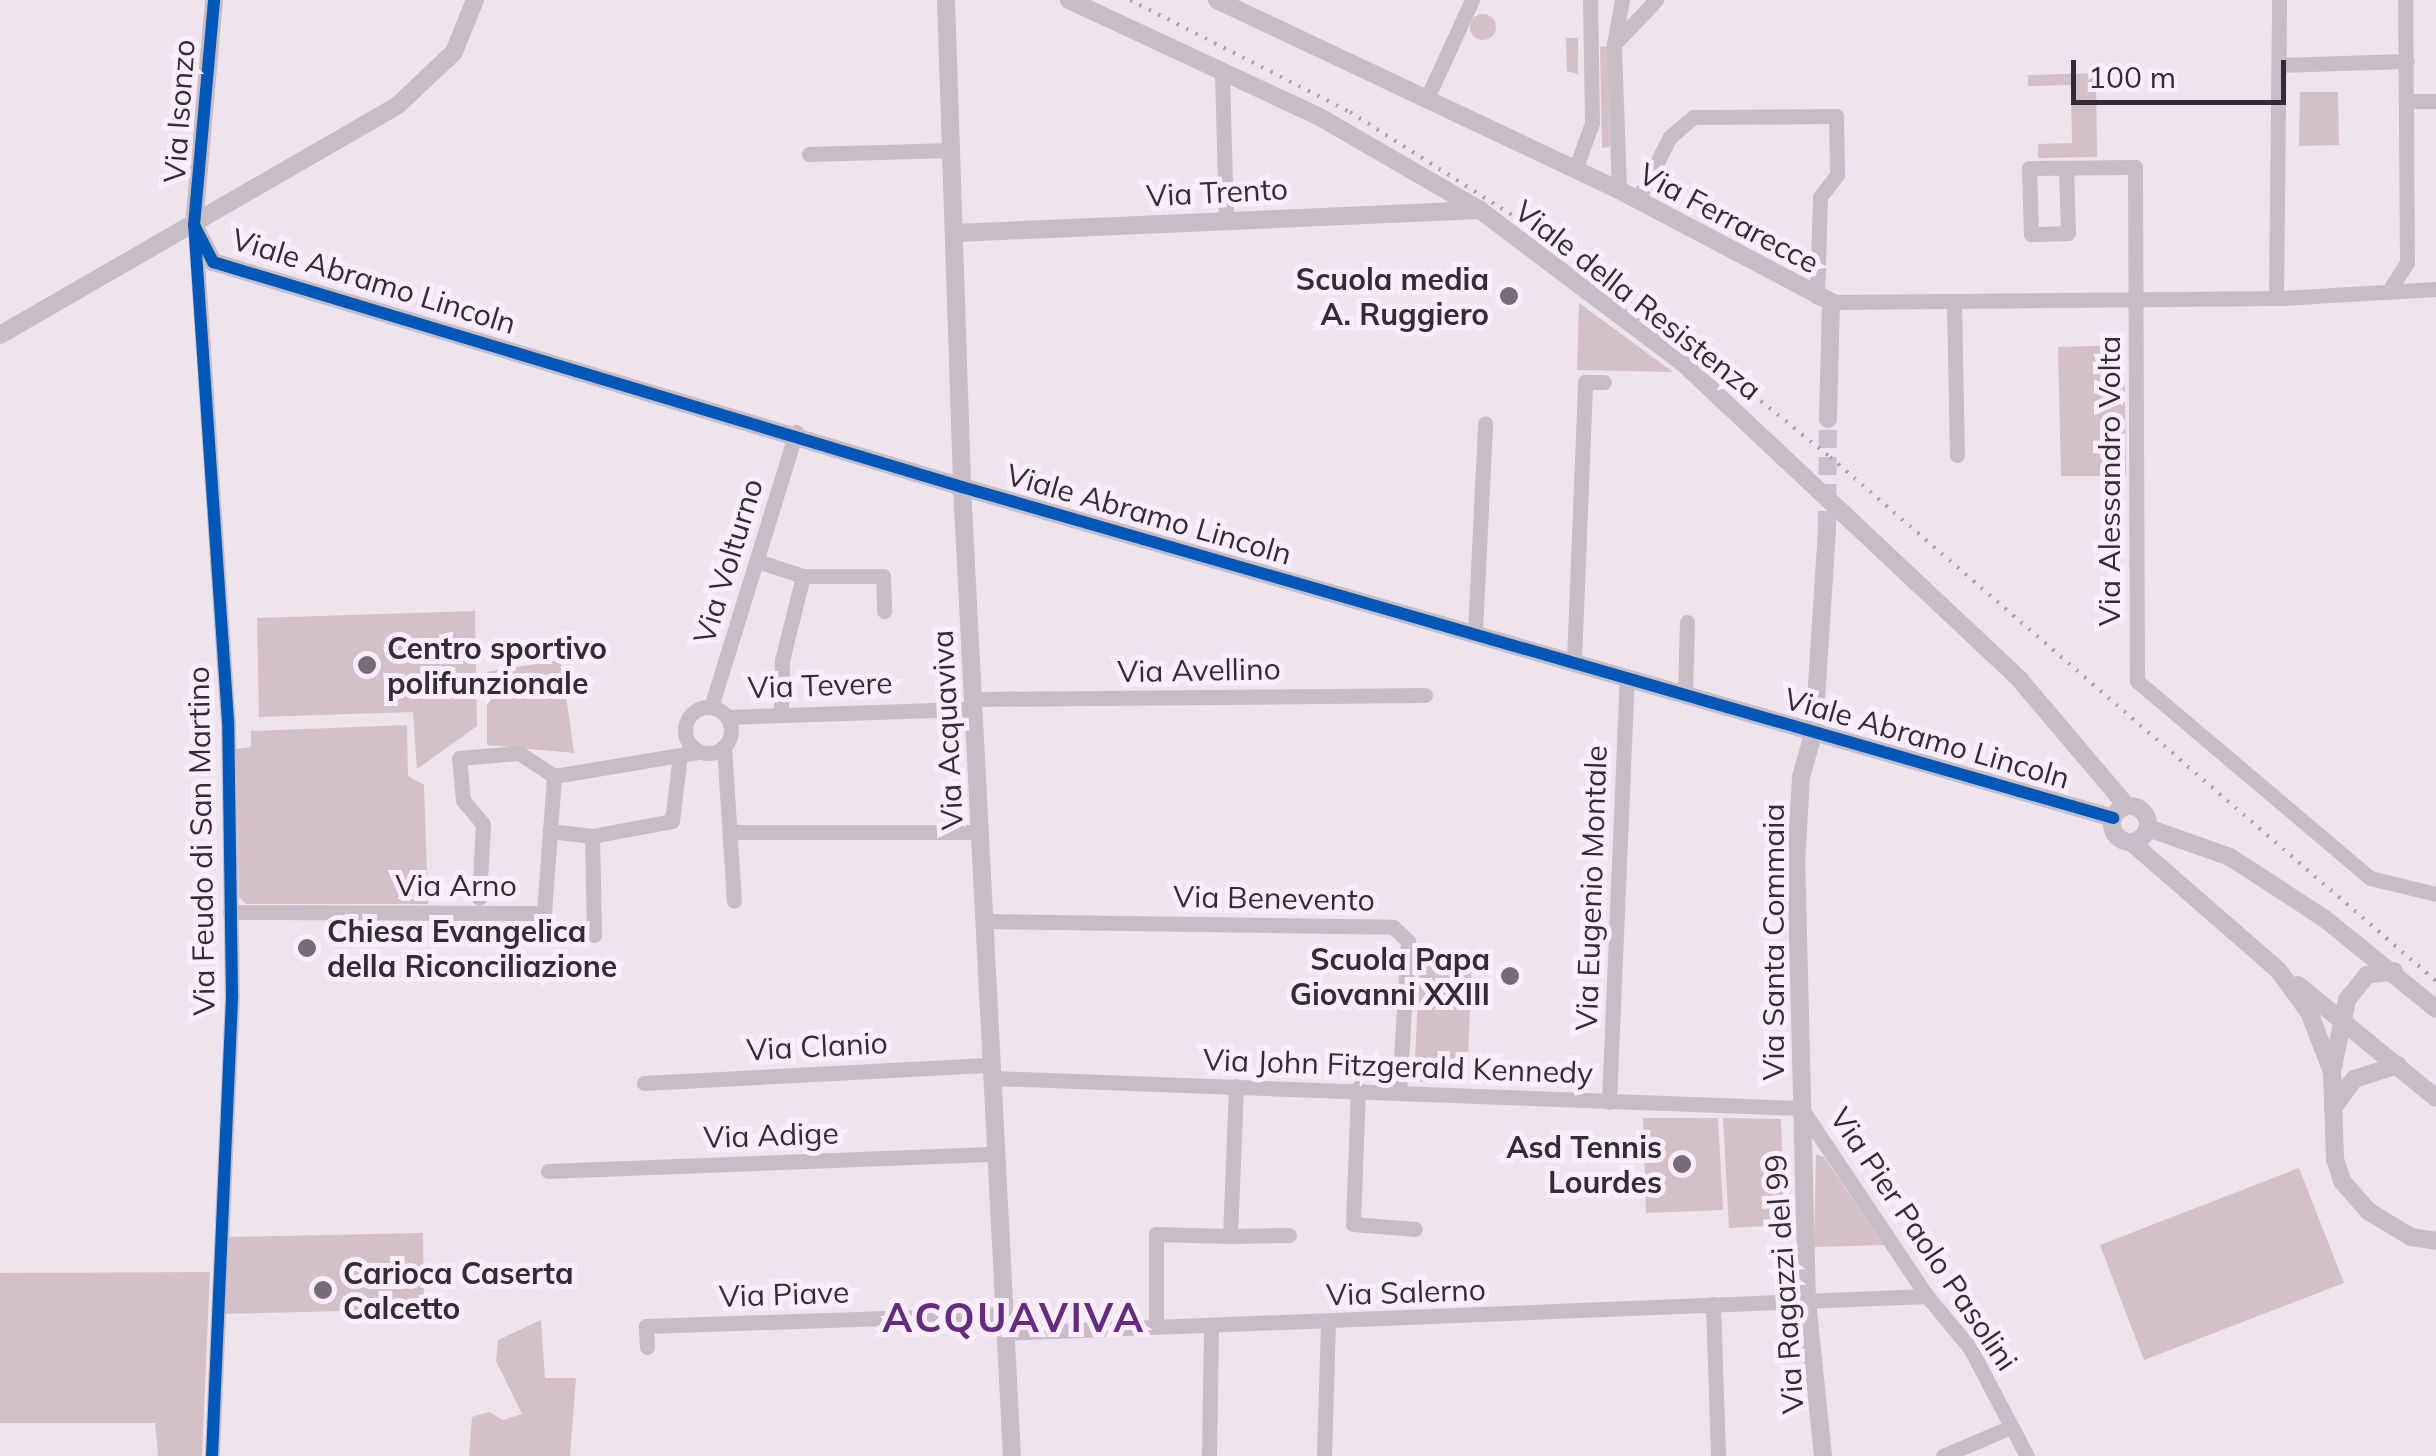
<!DOCTYPE html>
<style>
body{margin:0}
#map{position:relative;width:2436px;height:1456px;overflow:hidden;background:#eee4ee;font-family:Mulish,sans-serif}
div>[style]{position:absolute}
.green>*{inset:0;background:#d4c0c8}
.round{border-radius:50%}
.tertiary-tunnel>*{height:18px;margin-top:-9px;transform-origin:0;background:repeating-linear-gradient(90deg,#c9bfca 0 18px,transparent 0 27px)}
.minor>*{height:15px;margin:-7.5px;padding:0 7.5px;transform-origin:7.5px;border-radius:7.5px;background:#c6bdc7}
.minor>.ring{margin:-7.5px;padding:0;box-sizing:content-box;background:none;border:15px solid #c6bdc7;border-radius:50%}
.tertiary>*{height:18px;margin:-9px;padding:0 9px;transform-origin:9px;border-radius:9px;background:#c6bdc7}
.tertiary>.ring{margin:-9px;padding:0;box-sizing:content-box;background:none;border:18px solid #c6bdc7;border-radius:50%}
.rail>*{height:4px;margin-top:-2px;transform-origin:0;background:repeating-linear-gradient(90deg,#aea7af 0 2.5px,transparent 0 10.5px)}
.cycleway>*{height:12px;margin:-6px;padding:0 6px;transform-origin:6px;border-radius:6px;background:#0057b8}
.dots>*{width:28px;height:28px;translate:-50% -50%;box-sizing:border-box;border:5px solid #f9edf9;border-radius:50%}
span{translate:-50% -50%;white-space:nowrap;text-align:center;line-height:1.15;-webkit-text-stroke:10px #f9edf9;paint-order:stroke}
.street-label{font-size:30px;color:#352b38}
.poi-label{font-size:30px;color:#352b38;font-weight:700}
.right{translate:-100% -50%;text-align:right}
.left{translate:0 -50%;text-align:left}
.district-label{font-size:40px;color:#642b80;font-weight:700;letter-spacing:2.5px}
.scale{position:absolute;left:2071px;top:60px;width:215px;height:45px;box-sizing:border-box;border:5px solid #352b38;border-top:0;padding-left:12px;font-size:30px;line-height:35px;white-space:nowrap;color:#352b38;-webkit-text-stroke:8px #f9edf9;paint-order:stroke}
</style>
<div id="map">
<div class="green">
<i class="round" style="left:1470px;top:14px;width:26px;height:26px"></i>
<i style="clip-path:polygon(1566px 38px,1578px 38px,1578px 74px,1567px 71px)"></i>
<i style="clip-path:polygon(1608px 46px,1610px 147px,1602px 148px,1600px 47px)"></i>
<i style="clip-path:polygon(2096px 73px,2097px 157px,2038px 158px,2038px 144px,2072px 143px,2071px 85px,2028px 86px,2028px 75px)"></i>
<i style="clip-path:polygon(2300px 92px,2338px 92px,2339px 145px,2299px 146px)"></i>
<i style="clip-path:polygon(1579px 303px,1673px 372px,1577px 370px)"></i>
<i style="clip-path:polygon(2124px 345px,2126px 476px,2061px 476px,2058px 347px)"></i>
<i style="clip-path:polygon(475px 611px,477px 726px,417px 769px,413px 712px,259px 717px,257px 618px)"></i>
<i style="clip-path:polygon(561px 660px,574px 753px,487px 745px,487px 672px)"></i>
<i style="clip-path:polygon(407px 725px,408px 776px,424px 785px,428px 904px,246px 904px,239px 897px,236px 749px,251px 747px,251px 731px)"></i>
<i style="clip-path:polygon(1420px 952px,1472px 955px,1467px 1084px,1414px 1082px)"></i>
<i style="clip-path:polygon(1643px 1118px,1718px 1118px,1723px 1210px,1646px 1213px)"></i>
<i style="clip-path:polygon(1723px 1118px,1781px 1119px,1784px 1225px,1729px 1228px)"></i>
<i style="clip-path:polygon(1816px 1154px,1824px 1157px,1884px 1245px,1814px 1247px)"></i>
<i style="clip-path:polygon(2299px 1168px,2344px 1283px,2144px 1360px,2100px 1245px)"></i>
<i style="clip-path:polygon(423px 1233px,424px 1309px,221px 1314px,225px 1237px)"></i>
<i style="clip-path:polygon(210px 1272px,202px 1456px,158px 1456px,155px 1423px,0 1423px,0 1273px)"></i>
<i style="clip-path:polygon(541px 1320px,545px 1378px,576px 1378px,570px 1456px,469px 1456px,472px 1417px,489px 1412px,503px 1420px,522px 1414px,496px 1361px,498px 1340px)"></i>
</div>
<div class="tertiary-tunnel">
<i style="left:1827px;top:529px;width:110px;rotate:-89.5deg"></i>
</div>
<div class="minor">
<i style="left:1617px;top:41px;width:57px;rotate:-46.4deg"></i>
<i style="left:2279px;top:65px;width:128px;rotate:-1.8deg"></i>
<i style="left:1222px;top:71px;width:148px;rotate:88.5deg"></i>
<i style="left:1426px;top:100px;width:110px;rotate:-65.3deg"></i>
<i style="left:2407px;top:101px;width:29px"></i>
<i style="left:809px;top:154px;width:143px;rotate:-1.6deg"></i>
<i style="left:2066px;top:168px;width:65px;rotate:88.2deg"></i>
<i style="left:2068px;top:233px;width:37px;rotate:178deg"></i>
<i style="left:2031px;top:234px;width:66px;rotate:-91.7deg"></i>
<i style="left:2029px;top:168px;width:106px;rotate:-0.5deg"></i>
<i style="left:2135px;top:167px;width:514px;rotate:89.78deg"></i>
<i style="left:2137px;top:681px;width:305px;rotate:40.2deg"></i>
<i style="left:2370px;top:878px;width:68px;rotate:13.6deg"></i>
<i style="left:1575px;top:170px;width:50px;rotate:-70.1deg"></i>
<i style="left:1592px;top:123px;width:123px;rotate:-90.9deg"></i>
<i style="left:1619px;top:190px;width:146px;rotate:-92deg"></i>
<i style="left:1614px;top:44px;width:45px;rotate:-79.7deg"></i>
<i style="left:1638px;top:199px;width:70px;rotate:-62.7deg"></i>
<i style="left:1670px;top:137px;width:30px;rotate:-41deg"></i>
<i style="left:1693px;top:117px;width:143px;rotate:-0.4deg"></i>
<i style="left:1836px;top:116px;width:59px;rotate:89deg"></i>
<i style="left:1837px;top:175px;width:28px;rotate:128deg"></i>
<i style="left:1820px;top:197px;width:100px;rotate:91.7deg"></i>
<i style="left:195px;top:229px;width:493px;rotate:86.2deg"></i>
<i style="left:228px;top:721px;width:274px;rotate:89.2deg"></i>
<i style="left:232px;top:995px;width:461px;rotate:92.5deg"></i>
<i style="left:2388px;top:292px;width:35px;rotate:-57deg"></i>
<i style="left:2407px;top:263px;width:263px;rotate:-90.4deg"></i>
<i style="left:2276px;top:298px;width:298px;rotate:-89.4deg"></i>
<i style="left:1831px;top:302px;width:452px;rotate:-0.5deg"></i>
<i style="left:2283px;top:298px;width:153px;rotate:-3.4deg"></i>
<i style="left:1954px;top:302px;width:153px;rotate:88.9deg"></i>
<i style="left:757px;top:561px;width:48px;rotate:18.1deg"></i>
<i style="left:803px;top:576px;width:87px;rotate:104deg"></i>
<i style="left:782px;top:660px;width:50px;rotate:91.1deg"></i>
<i style="left:803px;top:576px;width:80px"></i>
<i style="left:883px;top:576px;width:35px;rotate:88deg"></i>
<i style="left:1475px;top:631px;width:208px;rotate:-87.2deg"></i>
<i style="left:1574px;top:660px;width:278px;rotate:-87.7deg"></i>
<i style="left:1585px;top:382px;width:19px"></i>
<i style="left:1685px;top:693px;width:71px;rotate:-88.4deg"></i>
<i style="left:974px;top:699px;width:451px;rotate:-0.5deg"></i>
<i class="ring" style="left:685px;top:707px;width:31px;height:31px"></i>
<i style="left:711px;top:707px;width:288px;rotate:-72.8deg"></i>
<i style="left:727px;top:717px;width:247px;rotate:-1.9deg"></i>
<i style="left:724px;top:747px;width:154px;rotate:86.3deg"></i>
<i style="left:550px;top:831px;width:42px;rotate:6.8deg"></i>
<i style="left:592px;top:836px;width:99px;rotate:88.8deg"></i>
<i style="left:730px;top:832px;width:250px"></i>
<i style="left:592px;top:836px;width:81px;rotate:-10.6deg"></i>
<i style="left:672px;top:821px;width:66px;rotate:-83.1deg"></i>
<i style="left:479px;top:898px;width:74px;rotate:-86.9deg"></i>
<i style="left:483px;top:824px;width:31px;rotate:-130deg"></i>
<i style="left:463px;top:800px;width:42px;rotate:-95.4deg"></i>
<i style="left:459px;top:758px;width:60px;rotate:-4.8deg"></i>
<i style="left:519px;top:753px;width:42px;rotate:33.3deg"></i>
<i style="left:230px;top:912px;width:314px;rotate:0.2deg"></i>
<i style="left:544px;top:913px;width:137px;rotate:-85.8deg"></i>
<i style="left:554px;top:776px;width:145px;rotate:-9.5deg"></i>
<i style="left:985px;top:921px;width:408px;rotate:0.8deg"></i>
<i style="left:1393px;top:927px;width:21px;rotate:43deg"></i>
<i style="left:1408px;top:941px;width:150px;rotate:93.4deg"></i>
<i style="left:993px;top:1078px;width:809px;rotate:2.13deg"></i>
<i style="left:1801px;top:1108px;width:226px;rotate:56.2deg"></i>
<i style="left:1927px;top:1296px;width:67px;rotate:50.4deg"></i>
<i style="left:1970px;top:1348px;width:122px;rotate:62.2deg"></i>
<i style="left:644px;top:1083px;width:348px;rotate:-3deg"></i>
<i style="left:1358px;top:1088px;width:136px;rotate:92.1deg"></i>
<i style="left:1353px;top:1224px;width:62px;rotate:4.6deg"></i>
<i style="left:1609px;top:1102px;width:426px;rotate:-87.6deg"></i>
<i style="left:548px;top:1171px;width:448px;rotate:-2.2deg"></i>
<i style="left:1230px;top:1236px;width:59px;rotate:-1deg"></i>
<i style="left:1713px;top:1304px;width:152px;rotate:88.1deg"></i>
<i style="left:1156px;top:1327px;width:93px;rotate:-90deg"></i>
<i style="left:1156px;top:1234px;width:74px;rotate:1.5deg"></i>
<i style="left:1230px;top:1236px;width:150px;rotate:-87.7deg"></i>
<i style="left:1006px;top:1333px;width:922px;rotate:-2.3deg"></i>
<i style="left:647px;top:1347px;width:21px;rotate:-93deg"></i>
<i style="left:646px;top:1326px;width:359px;rotate:-1.9deg"></i>
<i style="left:1209px;top:1456px;width:130px;rotate:-89.1deg"></i>
<i style="left:1324px;top:1456px;width:134px;rotate:-88.3deg"></i>
<i style="left:1943px;top:1456px;width:74px;rotate:-23.1deg"></i>
</div>
<div class="tertiary">
<i style="left:946px;top:0;width:487px;rotate:88.1deg"></i>
<i style="left:962px;top:487px;width:970px;rotate:87.05deg"></i>
<i style="left:1069px;top:0;width:275px;rotate:25deg"></i>
<i style="left:1318px;top:116px;width:187px;rotate:30.1deg"></i>
<i style="left:1480px;top:210px;width:254px;rotate:37deg"></i>
<i style="left:1683px;top:363px;width:463px;rotate:43.2deg"></i>
<i style="left:2020px;top:680px;width:165px;rotate:49.7deg"></i>
<i style="left:1217px;top:0;width:445px;rotate:25.3deg"></i>
<i style="left:1619px;top:190px;width:240px;rotate:27.8deg"></i>
<i style="left:1831px;top:302px;width:117px;rotate:91.5deg"></i>
<i style="left:194px;top:225px;width:42px;rotate:62.8deg"></i>
<i style="left:213px;top:262px;width:782px;rotate:16.72deg"></i>
<i style="left:962px;top:487px;width:1198px;rotate:16.04deg"></i>
<i style="left:194px;top:225px;width:226px;rotate:-84.9deg"></i>
<i style="left:956px;top:233px;width:525px;rotate:-2.51deg"></i>
<i style="left:0;top:335px;width:460px;rotate:-30deg"></i>
<i style="left:398px;top:105px;width:77px;rotate:-43.4deg"></i>
<i style="left:454px;top:52px;width:56px;rotate:-68deg"></i>
<i class="ring" style="left:2112px;top:806px;width:18px;height:18px"></i>
<i style="left:2148px;top:828px;width:87px;rotate:19.5deg"></i>
<i style="left:2230px;top:857px;width:113px;rotate:33.1deg"></i>
<i style="left:2325px;top:919px;width:143px;rotate:39deg"></i>
<i style="left:2131px;top:842px;width:195px;rotate:41deg"></i>
<i style="left:2278px;top:970px;width:52px;rotate:53.6deg"></i>
<i style="left:2309px;top:1012px;width:64px;rotate:69deg"></i>
<i style="left:2394px;top:971px;width:27px;rotate:172deg"></i>
<i style="left:2367px;top:975px;width:32px;rotate:129deg"></i>
<i style="left:2347px;top:1000px;width:74px;rotate:101.8deg"></i>
<i style="left:2332px;top:1072px;width:87px;rotate:88deg"></i>
<i style="left:2335px;top:1159px;width:23px;rotate:72deg"></i>
<i style="left:2342px;top:1181px;width:40px;rotate:49deg"></i>
<i style="left:2368px;top:1211px;width:50px;rotate:31.2deg"></i>
<i style="left:2411px;top:1237px;width:25px;rotate:9deg"></i>
<i style="left:2298px;top:985px;width:178px;rotate:39.3deg"></i>
<i style="left:2333px;top:1108px;width:36px;rotate:-54deg"></i>
<i style="left:2354px;top:1079px;width:46px;rotate:-17.7deg"></i>
<i style="left:1823px;top:1456px;width:155px;rotate:-95.9deg"></i>
<i style="left:1807px;top:1302px;width:437px;rotate:-91.4deg"></i>
<i style="left:1796px;top:865px;width:88px;rotate:-86.7deg"></i>
<i style="left:1801px;top:777px;width:48px;rotate:-74.2deg"></i>
<i style="left:1814px;top:731px;width:202px;rotate:-86.3deg"></i>
</div>
<div class="rail">
<i style="left:1130px;top:0;width:247px;rotate:27deg"></i>
<i style="left:1350px;top:112px;width:303px;rotate:32.5deg"></i>
<i style="left:1606px;top:275px;width:289px;rotate:39.1deg"></i>
<i style="left:1830px;top:457px;width:801px;rotate:40.85deg"></i>
</div>
<div class="cycleway">
<i style="left:194px;top:225px;width:42px;rotate:62.8deg"></i>
<i style="left:213px;top:262px;width:782px;rotate:16.72deg"></i>
<i style="left:962px;top:487px;width:1198px;rotate:16.04deg"></i>
<i style="left:212px;top:1456px;width:461px;rotate:-87.5deg"></i>
<i style="left:232px;top:995px;width:274px;rotate:-90.8deg"></i>
<i style="left:228px;top:721px;width:497px;rotate:-93.9deg"></i>
<i style="left:194px;top:225px;width:226px;rotate:-84.9deg"></i>
</div>
<div class="dots">
<i style="left:1509px;top:296px;background:#766c78"></i>
<i style="left:367px;top:665px;background:#766c78"></i>
<i style="left:307px;top:948px;background:#766c78"></i>
<i style="left:1510px;top:976px;background:#766c78"></i>
<i style="left:1682px;top:1164px;background:#766c78"></i>
<i style="left:323px;top:1290px;background:#766c78"></i>
</div>
<div class="street-label">
<span style="left:179px;top:111px;rotate:-86deg">Via Isonzo</span>
<span style="left:1217px;top:192px;rotate:-3deg">Via Trento</span>
<span style="left:1729px;top:218px;rotate:28deg">Via Ferrarecce</span>
<span style="left:374px;top:281px;rotate:17deg">Viale Abramo Lincoln</span>
<span style="left:1638px;top:300px;rotate:38deg">Viale della Resistenza</span>
<span style="left:2109px;top:481px;rotate:-90deg">Via Alessandro Volta</span>
<span style="left:1149px;top:514px;rotate:16deg">Viale Abramo Lincoln</span>
<span style="left:728px;top:561px;rotate:-73deg">Via Volturno</span>
<span style="left:1199px;top:670px;rotate:-1deg">Via Avellino</span>
<span style="left:820px;top:685px;rotate:-2deg">Via Tevere</span>
<span style="left:947px;top:730px;rotate:-93deg">Via Acquaviva</span>
<span style="left:1927px;top:738px;rotate:16deg">Viale Abramo Lincoln</span>
<span style="left:201px;top:841px;rotate:-91deg">Via Feudo di San Martino</span>
<span style="left:456px;top:885px">Via Arno</span>
<span style="left:1591px;top:888px;rotate:-88deg">Via Eugenio Montale</span>
<span style="left:1274px;top:898px;rotate:1deg">Via Benevento</span>
<span style="left:1773px;top:942px;rotate:-90deg">Via Santa Commaia</span>
<span style="left:817px;top:1046px;rotate:-3deg">Via Clanio</span>
<span style="left:1398px;top:1066px;rotate:2deg">Via John Fitzgerald Kennedy</span>
<span style="left:771px;top:1135px;rotate:-2deg">Via Adige</span>
<span style="left:1924px;top:1239px;rotate:56deg">Via Pier Paolo Pasolini</span>
<span style="left:1784px;top:1284px;rotate:-94deg">Via Ragazzi del 99</span>
<span style="left:1406px;top:1292px;rotate:-2deg">Via Salerno</span>
<span style="left:784px;top:1294px;rotate:-2deg">Via Piave</span>
</div>
<div class="poi-label">
<span class="right" style="left:1489px;top:296px">Scuola media<br>A. Ruggiero</span>
<span class="left" style="left:387px;top:665px">Centro sportivo<br>polifunzionale</span>
<span class="left" style="left:327px;top:948px">Chiesa Evangelica<br>della Riconciliazione</span>
<span class="right" style="left:1490px;top:976px">Scuola Papa<br>Giovanni XXIII</span>
<span class="right" style="left:1662px;top:1164px">Asd Tennis<br>Lourdes</span>
<span class="left" style="left:343px;top:1290px">Carioca Caserta<br>Calcetto</span>
</div>
<div class="district-label">
<span style="left:1014px;top:1317px">ACQUAVIVA</span>
</div>
<div class="scale">100 m</div>
</div>
